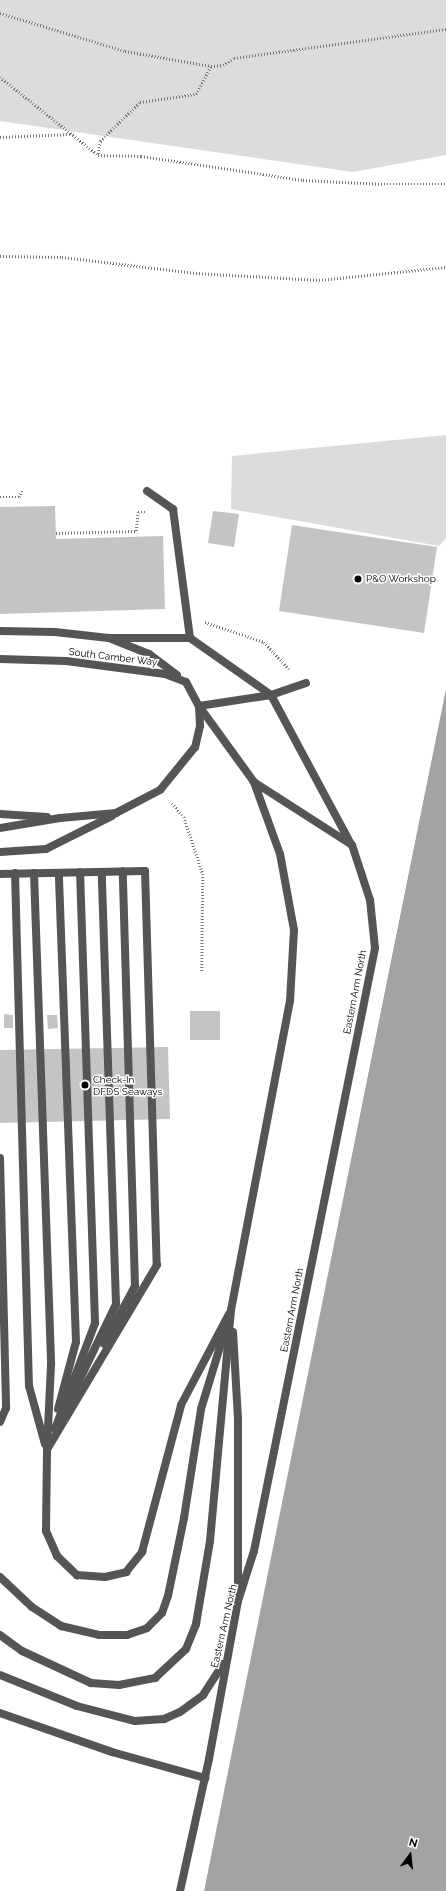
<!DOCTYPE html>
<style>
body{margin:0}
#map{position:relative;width:446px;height:1891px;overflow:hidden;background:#fff;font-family:Raleway,sans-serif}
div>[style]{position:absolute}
.green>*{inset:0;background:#dcdcdc}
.water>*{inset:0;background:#a3a3a3}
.pier>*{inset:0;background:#fff}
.building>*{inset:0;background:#c4c4c4}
.path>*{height:2.5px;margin-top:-1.25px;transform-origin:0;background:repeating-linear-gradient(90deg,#777 0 1px,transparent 0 3px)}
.lane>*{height:8px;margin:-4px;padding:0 4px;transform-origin:4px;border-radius:4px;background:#555}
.dots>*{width:11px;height:11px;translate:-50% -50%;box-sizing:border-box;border:2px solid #fff;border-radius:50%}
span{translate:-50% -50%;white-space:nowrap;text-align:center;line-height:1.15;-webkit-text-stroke:3px #fff;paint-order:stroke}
.poi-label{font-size:10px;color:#000}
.left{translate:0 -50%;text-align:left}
.street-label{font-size:10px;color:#000}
.north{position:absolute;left:390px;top:1835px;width:40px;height:40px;-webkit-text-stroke:3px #fff;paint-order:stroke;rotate:15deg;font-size:11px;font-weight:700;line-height:16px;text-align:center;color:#000}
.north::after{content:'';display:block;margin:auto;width:14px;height:18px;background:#000;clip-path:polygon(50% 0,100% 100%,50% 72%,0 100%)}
</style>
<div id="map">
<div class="green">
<i style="clip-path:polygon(0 0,446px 0,446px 155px,353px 172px,0 121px)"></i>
<i style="clip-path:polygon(446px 435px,446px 538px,439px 546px,231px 509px,232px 456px)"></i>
</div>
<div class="water">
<i style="clip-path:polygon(446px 689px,446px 1891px,204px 1891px,228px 1763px)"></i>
</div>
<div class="pier">
<i style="clip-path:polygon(446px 687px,204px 1891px,202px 1891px,226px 1763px)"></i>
</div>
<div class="building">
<i style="clip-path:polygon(55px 506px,56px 539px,163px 536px,165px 609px,0 614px,0 507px)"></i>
<i style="clip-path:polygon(213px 511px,239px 514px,234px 547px,208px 543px)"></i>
<i style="clip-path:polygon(292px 525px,437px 547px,424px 633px,279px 611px)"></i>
<i style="clip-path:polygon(190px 1011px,220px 1011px,220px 1040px,190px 1040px)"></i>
<i style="clip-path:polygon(4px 1014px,13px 1015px,13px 1028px,4px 1028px)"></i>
<i style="clip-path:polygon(47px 1015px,57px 1015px,58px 1028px,48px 1029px)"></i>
<i style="clip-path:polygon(168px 1047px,170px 1119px,0 1123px,0 1050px)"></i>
</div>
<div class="path">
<i style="left:0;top:13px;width:131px;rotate:16.9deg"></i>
<i style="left:125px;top:51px;width:87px;rotate:9.9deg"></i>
<i style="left:211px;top:66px;width:12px;rotate:-5deg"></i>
<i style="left:223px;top:65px;width:13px;rotate:-32deg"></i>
<i style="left:234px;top:58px;width:214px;rotate:-7.8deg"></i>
<i style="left:0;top:77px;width:125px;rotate:38.5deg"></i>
<i style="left:98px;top:155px;width:43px;rotate:1.3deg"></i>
<i style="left:141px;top:156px;width:164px;rotate:8.4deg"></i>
<i style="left:303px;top:180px;width:81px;rotate:2.8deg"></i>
<i style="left:384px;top:184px;width:62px"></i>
<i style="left:0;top:137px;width:70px;rotate:-2.5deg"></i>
<i style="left:98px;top:154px;width:13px;rotate:-81deg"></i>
<i style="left:100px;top:141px;width:56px;rotate:-44.3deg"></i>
<i style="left:140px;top:102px;width:57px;rotate:-8.1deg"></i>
<i style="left:196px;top:94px;width:32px;rotate:-62deg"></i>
<i style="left:0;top:256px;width:62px;rotate:0.9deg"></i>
<i style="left:62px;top:257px;width:135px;rotate:6.8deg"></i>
<i style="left:196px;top:273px;width:123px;rotate:3.3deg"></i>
<i style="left:319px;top:280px;width:128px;rotate:-5.8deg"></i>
<i style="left:0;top:497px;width:19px"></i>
<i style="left:19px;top:497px;width:8px;rotate:-67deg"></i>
<i style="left:56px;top:533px;width:80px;rotate:-1.4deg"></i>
<i style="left:136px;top:531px;width:19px;rotate:-84deg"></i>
<i style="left:138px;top:512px;width:7px"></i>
<i style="left:205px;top:622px;width:62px;rotate:18.7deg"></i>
<i style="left:264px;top:642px;width:38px;rotate:47deg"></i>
<i style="left:172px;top:803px;width:18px;rotate:49deg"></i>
<i style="left:184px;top:817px;width:60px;rotate:71.6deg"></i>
<i style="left:203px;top:874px;width:97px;rotate:90.6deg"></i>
</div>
<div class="lane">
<i style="left:147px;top:491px;width:32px;rotate:35deg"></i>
<i style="left:173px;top:509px;width:130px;rotate:82.5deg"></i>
<i style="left:0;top:631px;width:55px;rotate:1deg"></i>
<i style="left:55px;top:632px;width:54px;rotate:6.3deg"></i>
<i style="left:109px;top:638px;width:43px;rotate:21.8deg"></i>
<i style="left:149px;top:654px;width:35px;rotate:37deg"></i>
<i style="left:109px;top:638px;width:81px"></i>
<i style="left:190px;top:638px;width:99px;rotate:35.1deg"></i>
<i style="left:271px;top:695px;width:169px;rotate:61.8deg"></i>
<i style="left:0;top:659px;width:66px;rotate:1.7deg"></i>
<i style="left:66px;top:661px;width:100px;rotate:7.5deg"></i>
<i style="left:165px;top:674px;width:22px;rotate:21deg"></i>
<i style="left:186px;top:682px;width:27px;rotate:62deg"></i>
<i style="left:199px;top:706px;width:20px;rotate:87deg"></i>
<i style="left:200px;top:726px;width:22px;rotate:103deg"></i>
<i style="left:195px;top:747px;width:55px;rotate:129.1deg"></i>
<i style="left:160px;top:790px;width:50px;rotate:152.4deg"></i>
<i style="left:116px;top:813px;width:56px;rotate:174.9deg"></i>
<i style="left:60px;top:818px;width:61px;rotate:170.5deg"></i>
<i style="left:0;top:814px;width:47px;rotate:3.7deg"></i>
<i style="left:0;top:852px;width:46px;rotate:-3.7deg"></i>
<i style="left:46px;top:849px;width:74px;rotate:-26.6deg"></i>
<i style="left:15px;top:873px;width:513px;rotate:88.44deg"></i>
<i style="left:29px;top:1386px;width:60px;rotate:74.6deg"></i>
<i style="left:34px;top:873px;width:492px;rotate:88deg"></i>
<i style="left:51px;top:1365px;width:85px;rotate:92.7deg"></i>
<i style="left:47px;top:1450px;width:81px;rotate:90.7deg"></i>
<i style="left:46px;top:1531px;width:27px;rotate:66deg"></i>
<i style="left:57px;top:1556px;width:28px;rotate:44deg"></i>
<i style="left:77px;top:1575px;width:28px;rotate:4deg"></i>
<i style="left:105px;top:1577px;width:22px;rotate:-13deg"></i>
<i style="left:126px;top:1572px;width:26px;rotate:-51deg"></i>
<i style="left:142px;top:1552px;width:152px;rotate:-75.1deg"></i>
<i style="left:181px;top:1405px;width:103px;rotate:-62.2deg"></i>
<i style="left:0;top:874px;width:145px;rotate:-1.2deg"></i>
<i style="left:145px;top:871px;width:394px;rotate:88.3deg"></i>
<i style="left:157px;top:1265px;width:213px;rotate:120.8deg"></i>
<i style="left:0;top:1158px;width:250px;rotate:88.6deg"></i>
<i style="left:6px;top:1408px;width:15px;rotate:113deg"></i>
<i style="left:233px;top:1332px;width:87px;rotate:86.7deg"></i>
<i style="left:238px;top:1419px;width:173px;rotate:90deg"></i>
<i style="left:104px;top:1344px;width:66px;rotate:-61.9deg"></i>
<i style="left:135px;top:1286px;width:415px;rotate:-91.7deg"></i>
<i style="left:67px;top:1406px;width:113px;rotate:-64.3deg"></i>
<i style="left:116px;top:1304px;width:432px;rotate:-91.9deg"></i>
<i style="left:58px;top:1409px;width:69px;rotate:-75deg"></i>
<i style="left:76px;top:1342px;width:469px;rotate:-92.1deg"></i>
<i style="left:55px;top:1429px;width:113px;rotate:-69.3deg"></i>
<i style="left:95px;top:1323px;width:451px;rotate:-91.9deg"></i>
<i style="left:0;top:1577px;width:44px;rotate:43.2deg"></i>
<i style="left:32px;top:1607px;width:35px;rotate:33deg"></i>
<i style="left:61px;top:1626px;width:39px;rotate:13deg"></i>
<i style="left:99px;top:1635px;width:28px"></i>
<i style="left:127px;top:1635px;width:21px;rotate:-19deg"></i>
<i style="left:147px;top:1628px;width:21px;rotate:-45deg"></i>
<i style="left:162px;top:1613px;width:18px;rotate:-71deg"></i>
<i style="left:168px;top:1596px;width:80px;rotate:-78.4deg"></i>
<i style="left:184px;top:1518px;width:110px;rotate:-81.1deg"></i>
<i style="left:201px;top:1409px;width:86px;rotate:-73deg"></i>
<i style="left:0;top:1635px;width:27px;rotate:36deg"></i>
<i style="left:22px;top:1651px;width:76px;rotate:24.9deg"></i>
<i style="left:91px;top:1683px;width:28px;rotate:4deg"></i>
<i style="left:119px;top:1685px;width:37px;rotate:-11deg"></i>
<i style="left:155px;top:1678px;width:42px;rotate:-43.1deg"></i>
<i style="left:186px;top:1649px;width:27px;rotate:-68deg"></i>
<i style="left:196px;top:1624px;width:84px;rotate:-80.4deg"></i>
<i style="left:210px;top:1541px;width:232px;rotate:-84.8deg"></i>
<i style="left:231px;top:1310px;width:315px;rotate:-79.2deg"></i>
<i style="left:290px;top:1001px;width:71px;rotate:-86.8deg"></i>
<i style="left:294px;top:930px;width:77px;rotate:-100.4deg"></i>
<i style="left:280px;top:854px;width:77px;rotate:-109.9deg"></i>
<i style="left:254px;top:782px;width:94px;rotate:-125.9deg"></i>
<i style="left:199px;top:706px;width:73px;rotate:-8.7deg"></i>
<i style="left:271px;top:695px;width:37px;rotate:-19deg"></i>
<i style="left:0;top:1675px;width:83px;rotate:21.9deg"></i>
<i style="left:77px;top:1706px;width:60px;rotate:14.5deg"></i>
<i style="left:135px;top:1721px;width:29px;rotate:-4deg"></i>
<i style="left:164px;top:1719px;width:17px;rotate:-24deg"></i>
<i style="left:180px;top:1712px;width:29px;rotate:-36deg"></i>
<i style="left:203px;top:1695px;width:37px;rotate:-57deg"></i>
<i style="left:0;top:1713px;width:119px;rotate:19.2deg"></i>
<i style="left:112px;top:1752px;width:97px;rotate:15.6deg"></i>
<i style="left:180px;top:1891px;width:135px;rotate:-77.6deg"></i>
<i style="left:209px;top:1759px;width:161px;rotate:-79.6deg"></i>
<i style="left:238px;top:1601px;width:52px;rotate:-72.3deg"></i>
<i style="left:254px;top:1551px;width:615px;rotate:-78.65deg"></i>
<i style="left:375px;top:948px;width:48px;rotate:-95.9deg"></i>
<i style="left:370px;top:900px;width:58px;rotate:-108.1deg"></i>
<i style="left:352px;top:845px;width:117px;rotate:-147.3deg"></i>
</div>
<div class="dots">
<i style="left:358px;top:579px;background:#000"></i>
<i style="left:85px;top:1085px;background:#000"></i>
</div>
<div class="poi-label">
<span class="left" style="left:366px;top:579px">P&amp;O Workshop</span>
<span class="left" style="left:93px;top:1085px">Check-In<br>DFDS Seaways</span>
</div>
<div class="street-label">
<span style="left:113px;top:657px;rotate:7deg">South Camber Way</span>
<span style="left:355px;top:992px;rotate:-79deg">Eastern Arm North</span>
<span style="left:292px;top:1310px;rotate:-79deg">Eastern Arm North</span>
<span style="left:224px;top:1626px;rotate:-77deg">Eastern Arm North</span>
</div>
<div class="north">N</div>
</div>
